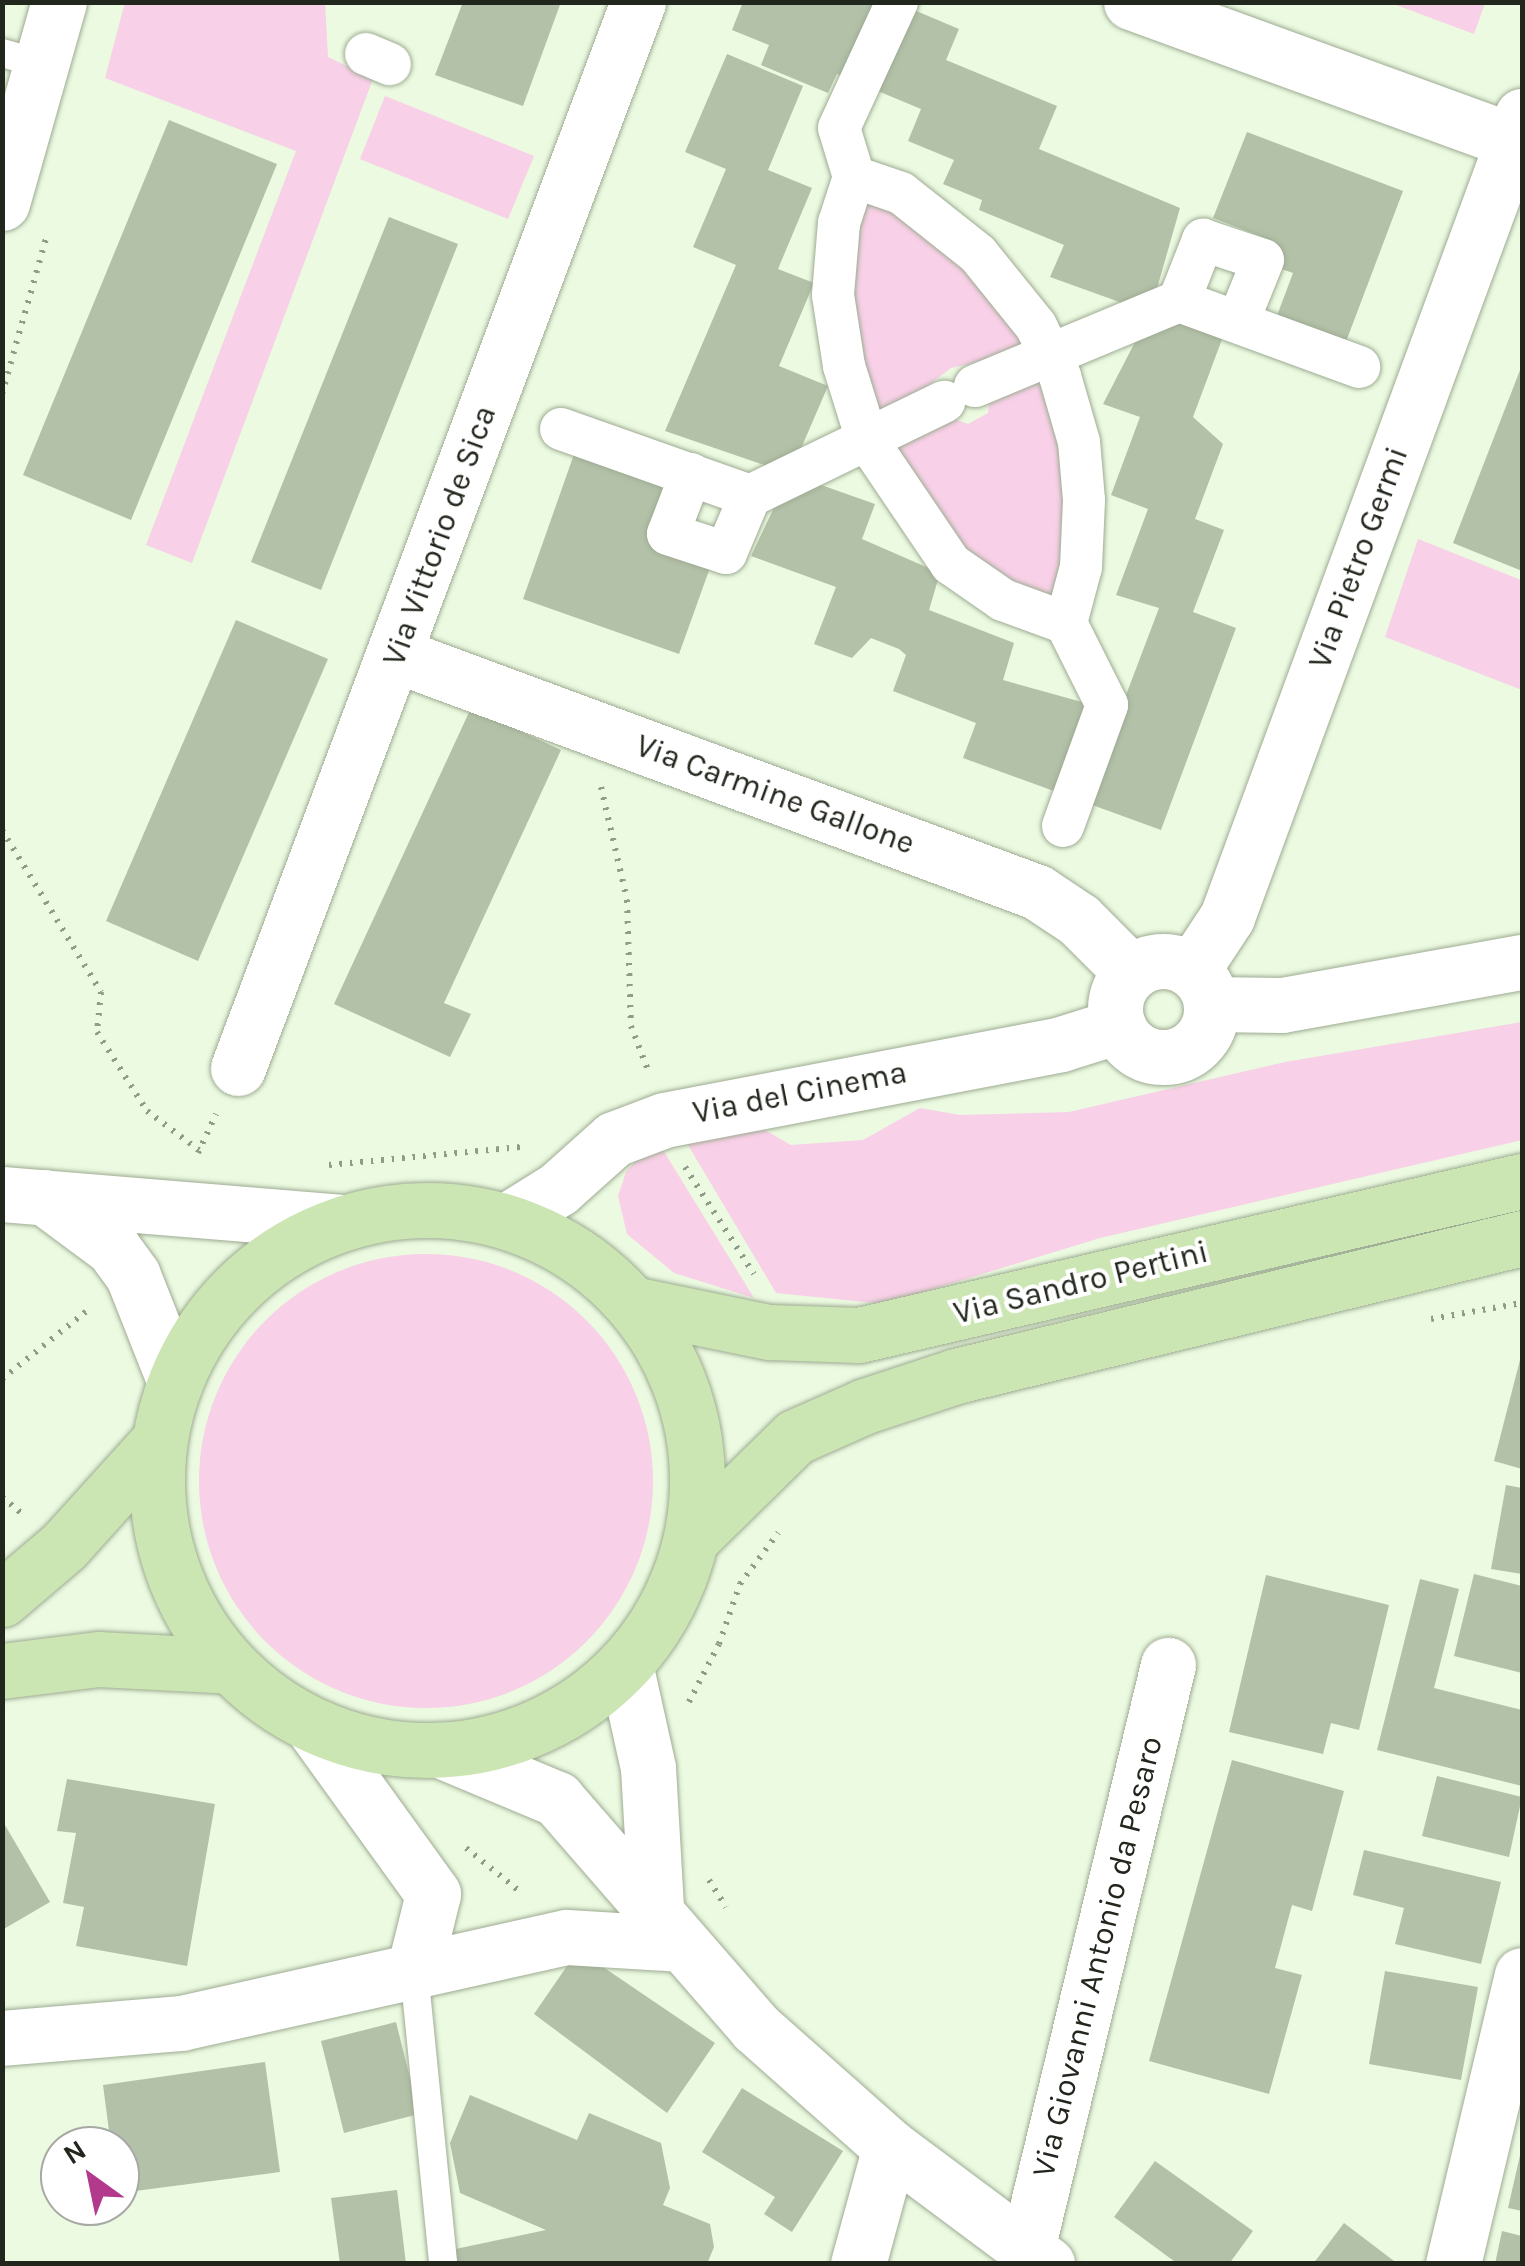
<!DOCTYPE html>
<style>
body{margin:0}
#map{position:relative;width:1525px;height:2266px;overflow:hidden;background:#ebfae0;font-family:Karla,sans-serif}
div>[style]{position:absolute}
.green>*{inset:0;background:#f8d0e7}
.round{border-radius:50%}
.building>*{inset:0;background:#b3c1a8}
.path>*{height:6px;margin-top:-3px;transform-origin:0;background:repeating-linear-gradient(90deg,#909b88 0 2.5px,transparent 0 10.5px)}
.roads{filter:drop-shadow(0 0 2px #9eab93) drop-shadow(0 0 2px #9eab93)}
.service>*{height:28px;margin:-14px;padding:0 14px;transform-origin:14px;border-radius:14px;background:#fff}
.pedestrian>*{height:42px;margin:-21px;padding:0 21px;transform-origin:21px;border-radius:21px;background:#fff}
.minor>*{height:55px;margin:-27.5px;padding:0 27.5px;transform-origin:27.5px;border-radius:27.5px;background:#fff}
.minor>.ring{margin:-27.5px;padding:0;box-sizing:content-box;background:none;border:55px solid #fff;border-radius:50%}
.secondary>*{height:55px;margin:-27.5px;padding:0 27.5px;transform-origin:27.5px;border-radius:27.5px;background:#fff}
.primary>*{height:55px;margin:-27.5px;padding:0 27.5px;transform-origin:27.5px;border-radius:27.5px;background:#cbe5b3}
.primary>.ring{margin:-27.5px;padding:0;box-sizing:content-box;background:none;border:55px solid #cbe5b3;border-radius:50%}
span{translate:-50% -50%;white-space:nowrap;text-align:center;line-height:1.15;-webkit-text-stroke:8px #fff;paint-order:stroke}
.street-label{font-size:32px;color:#22271d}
.frame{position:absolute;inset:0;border:5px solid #22271d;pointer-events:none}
.north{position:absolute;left:40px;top:2126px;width:100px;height:100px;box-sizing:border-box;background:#fff;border:2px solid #a7a9a5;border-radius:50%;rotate:327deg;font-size:28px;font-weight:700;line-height:40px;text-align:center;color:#22271d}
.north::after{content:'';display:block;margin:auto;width:35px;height:45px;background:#b2398c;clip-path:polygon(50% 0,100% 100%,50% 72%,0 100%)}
</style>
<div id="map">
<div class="green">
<i style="clip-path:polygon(125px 2px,325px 3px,328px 57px,355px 70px,377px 68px,192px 563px,146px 545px,296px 151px,105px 78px)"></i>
<i style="clip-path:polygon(1391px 3px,1485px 3px,1474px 34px)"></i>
<i style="clip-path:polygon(385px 96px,534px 156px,508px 219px,360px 159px)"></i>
<i style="clip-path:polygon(860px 187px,932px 223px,1039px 349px,951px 368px,871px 428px,845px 343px)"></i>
<i style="clip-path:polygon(1045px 366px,1070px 438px,1060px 613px,987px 575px,878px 443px,940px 414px,968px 424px,988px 413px,990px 394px)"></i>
<i style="clip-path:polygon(1418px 539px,1521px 580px,1522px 690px,1385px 637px)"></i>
<i style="clip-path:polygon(1522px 1022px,1522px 1140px,1100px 1238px,884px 1304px,776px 1293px,685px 1140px,763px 1129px,791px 1145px,863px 1140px,920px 1108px,960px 1115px,1069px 1112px,1285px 1062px)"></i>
<i style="clip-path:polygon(663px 1150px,754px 1298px,674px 1273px,627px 1234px,618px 1196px,626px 1172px,641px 1155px)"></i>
<i class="round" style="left:199px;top:1254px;width:454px;height:454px"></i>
</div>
<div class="building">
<i style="clip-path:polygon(463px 2px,561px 2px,523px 106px,435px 75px)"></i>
<i style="clip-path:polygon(743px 2px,895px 2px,959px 29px,946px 60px,1057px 106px,1039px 149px,1180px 208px,1150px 313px,1050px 277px,1064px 245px,979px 210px,982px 200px,943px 184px,954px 160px,908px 141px,921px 109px,837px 74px,828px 93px,761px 65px,769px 45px,732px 30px)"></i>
<i style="clip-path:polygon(727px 54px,803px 86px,768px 170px,812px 188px,778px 269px,814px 283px,779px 366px,828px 386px,790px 474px,665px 431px,736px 265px,693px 247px,726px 169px,685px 152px)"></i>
<i style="clip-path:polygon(169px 120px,277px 164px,131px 520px,23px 475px)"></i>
<i style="clip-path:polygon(1247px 132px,1403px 191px,1344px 347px,1275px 321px,1293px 273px,1267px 264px,1276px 242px,1213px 218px)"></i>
<i style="clip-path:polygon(389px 217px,458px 244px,321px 590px,251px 562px)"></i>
<i style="clip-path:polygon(1150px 313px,1224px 334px,1193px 417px,1223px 444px,1195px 519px,1224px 530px,1193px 612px,1236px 628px,1161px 830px,963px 758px,976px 723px,893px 691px,906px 655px,899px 649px,871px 638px,852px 658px,814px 644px,836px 587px,751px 556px,790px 474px,875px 504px,862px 539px,940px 573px,929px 610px,1014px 643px,1003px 680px,1089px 704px,1095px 684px,1126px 695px,1159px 608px,1116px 595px,1148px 509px,1111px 495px,1140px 417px,1103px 404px)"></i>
<i style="clip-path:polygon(1522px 365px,1522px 571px,1453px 543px)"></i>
<i style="clip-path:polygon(579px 440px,677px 474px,711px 565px,679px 654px,523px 599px)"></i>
<i style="clip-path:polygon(236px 620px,328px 659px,198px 961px,106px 921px)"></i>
<i style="clip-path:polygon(471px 708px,561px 750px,444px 1003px,471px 1014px,450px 1057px,334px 1004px)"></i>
<i style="clip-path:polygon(1521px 1356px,1522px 1356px,1522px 1469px,1494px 1461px)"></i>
<i style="clip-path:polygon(1506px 1485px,1522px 1488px,1522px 1574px,1491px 1569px)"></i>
<i style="clip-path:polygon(1474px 1574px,1522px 1586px,1522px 1673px,1454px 1656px)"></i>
<i style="clip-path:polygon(1266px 1575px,1389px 1605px,1359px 1730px,1331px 1723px,1323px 1754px,1229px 1732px)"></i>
<i style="clip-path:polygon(1420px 1579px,1459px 1589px,1434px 1688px,1522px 1710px,1522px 1786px,1377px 1750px)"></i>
<i style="clip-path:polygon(1232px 1760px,1344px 1791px,1312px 1911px,1292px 1905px,1275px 1968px,1302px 1975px,1269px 2094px,1149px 2061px)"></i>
<i style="clip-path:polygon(1437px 1776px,1522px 1797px,1509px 1857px,1422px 1836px)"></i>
<i style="clip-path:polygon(67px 1779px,215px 1804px,187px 1966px,76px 1946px,84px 1907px,63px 1903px,76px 1833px,57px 1831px)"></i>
<i style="clip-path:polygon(2px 1820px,50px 1902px,2px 1930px)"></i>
<i style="clip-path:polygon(1364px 1850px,1501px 1882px,1481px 1964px,1395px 1944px,1404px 1908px,1353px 1895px)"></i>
<i style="clip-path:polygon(578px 1950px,715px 2043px,667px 2113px,534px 2014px)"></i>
<i style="clip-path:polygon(1385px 1971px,1478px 1987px,1461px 2080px,1369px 2064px)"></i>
<i style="clip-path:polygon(396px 2022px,419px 2114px,344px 2133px,321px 2041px)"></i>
<i style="clip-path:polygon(265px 2062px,280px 2172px,120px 2193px,120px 2146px,111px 2146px,103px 2085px)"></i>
<i style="clip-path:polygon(742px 2088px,843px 2151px,792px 2232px,764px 2214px,775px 2197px,702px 2152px)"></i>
<i style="clip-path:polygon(470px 2095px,577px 2140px,589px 2113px,661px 2143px,670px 2188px,663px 2205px,710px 2224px,714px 2247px,707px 2264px,449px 2264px,446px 2251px,546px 2230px,460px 2193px,450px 2143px)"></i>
<i style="clip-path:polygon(1521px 2151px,1522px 2151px,1522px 2211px,1508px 2208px)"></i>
<i style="clip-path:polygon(1155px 2161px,1253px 2231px,1229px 2264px,1178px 2264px,1114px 2217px)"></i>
<i style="clip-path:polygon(397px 2190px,406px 2264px,340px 2264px,331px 2198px)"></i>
<i style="clip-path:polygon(1344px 2223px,1398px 2264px,1313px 2264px)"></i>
<i style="clip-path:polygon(1502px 2231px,1522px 2236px,1522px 2264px,1495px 2264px)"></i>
</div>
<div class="path">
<i style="left:2px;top:394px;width:165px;rotate:-74.2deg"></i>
<i style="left:601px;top:787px;width:116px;rotate:77deg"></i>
<i style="left:627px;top:900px;width:126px;rotate:88.2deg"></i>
<i style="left:631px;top:1026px;width:50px;rotate:69deg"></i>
<i style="left:2px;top:830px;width:190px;rotate:58.6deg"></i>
<i style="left:101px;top:992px;width:40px;rotate:95.7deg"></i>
<i style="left:97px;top:1032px;width:93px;rotate:57.7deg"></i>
<i style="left:147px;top:1111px;width:65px;rotate:36.9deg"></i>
<i style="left:198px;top:1153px;width:43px;rotate:-65.2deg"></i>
<i style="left:329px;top:1165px;width:192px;rotate:-5.4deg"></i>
<i style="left:685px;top:1167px;width:127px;rotate:57.2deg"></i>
<i style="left:1431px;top:1319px;width:92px;rotate:-10deg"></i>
<i style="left:2px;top:1379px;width:112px;rotate:-38.8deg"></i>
<i style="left:2px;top:1497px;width:25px;rotate:40deg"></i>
<i style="left:689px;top:1702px;width:65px;rotate:-62.7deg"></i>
<i style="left:719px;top:1644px;width:64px;rotate:-70.7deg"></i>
<i style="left:740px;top:1584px;width:64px;rotate:-53.3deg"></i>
<i style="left:466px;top:1848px;width:67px;rotate:38.9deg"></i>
<i style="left:709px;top:1880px;width:32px;rotate:58deg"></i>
</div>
<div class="roads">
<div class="service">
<i style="left:2px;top:53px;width:41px;rotate:15.4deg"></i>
<i style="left:414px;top:1971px;width:294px;rotate:84.3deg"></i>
</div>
<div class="pedestrian">
<i style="left:366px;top:54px;width:26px;rotate:23deg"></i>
<i style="left:854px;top:177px;width:51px;rotate:-107deg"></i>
<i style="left:839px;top:128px;width:139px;rotate:-65.3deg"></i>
<i style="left:1179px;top:301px;width:66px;rotate:-68.5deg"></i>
<i style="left:1203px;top:240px;width:63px;rotate:18.4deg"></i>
<i style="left:1263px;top:260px;width:67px;rotate:112deg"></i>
<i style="left:975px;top:386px;width:221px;rotate:-22.6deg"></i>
<i style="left:1179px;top:301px;width:192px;rotate:20.1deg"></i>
<i style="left:561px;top:429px;width:201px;rotate:19.5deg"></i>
<i style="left:750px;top:496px;width:216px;rotate:-25.9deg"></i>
<i style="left:691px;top:474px;width:64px;rotate:111deg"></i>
<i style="left:668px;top:534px;width:61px;rotate:18.1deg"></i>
<i style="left:726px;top:553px;width:62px;rotate:-67.2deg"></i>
<i style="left:1063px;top:826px;width:129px;rotate:-70deg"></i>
<i style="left:1107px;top:705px;width:92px;rotate:-116.6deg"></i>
<i style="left:1066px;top:623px;width:58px;rotate:-75deg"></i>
<i style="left:1081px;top:567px;width:67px;rotate:-87.4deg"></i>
<i style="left:1084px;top:500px;width:58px;rotate:-94.9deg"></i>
<i style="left:1079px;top:442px;width:69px;rotate:-106.1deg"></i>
<i style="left:1060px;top:376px;width:55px;rotate:-115.6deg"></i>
<i style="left:1036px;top:326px;width:92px;rotate:-128.9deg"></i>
<i style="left:978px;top:254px;width:98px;rotate:-141.6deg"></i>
<i style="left:901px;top:193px;width:50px;rotate:-161.2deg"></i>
<i style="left:854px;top:177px;width:48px;rotate:108.1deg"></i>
<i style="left:839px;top:223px;width:72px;rotate:94.8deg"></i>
<i style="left:833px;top:295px;width:72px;rotate:81.2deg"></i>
<i style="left:844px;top:366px;width:77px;rotate:72.7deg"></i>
<i style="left:867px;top:440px;width:150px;rotate:55.9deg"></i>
<i style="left:951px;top:564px;width:63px;rotate:34.7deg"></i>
<i style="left:1003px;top:600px;width:67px;rotate:20.1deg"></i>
</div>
<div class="minor">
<i style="left:1131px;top:2px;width:407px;rotate:20deg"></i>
<i style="left:2px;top:203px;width:209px;rotate:-74.2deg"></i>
<i style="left:396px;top:655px;width:683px;rotate:20.29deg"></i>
<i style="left:1037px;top:892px;width:50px;rotate:33.7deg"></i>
<i style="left:1079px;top:920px;width:74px;rotate:45deg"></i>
<i class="ring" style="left:1115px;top:961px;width:41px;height:41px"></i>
<i style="left:1192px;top:970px;width:64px;rotate:-56.6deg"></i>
<i style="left:1227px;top:917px;width:854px;rotate:-69.78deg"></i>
<i style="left:1211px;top:1004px;width:71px;rotate:0.8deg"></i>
<i style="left:1282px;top:1005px;width:244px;rotate:-10.2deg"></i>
<i style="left:238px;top:1068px;width:1139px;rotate:-69.43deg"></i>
<i style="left:2px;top:1194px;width:344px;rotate:4.7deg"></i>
<i style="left:44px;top:1197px;width:86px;rotate:36.5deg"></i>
<i style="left:113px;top:1248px;width:34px;rotate:54deg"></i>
<i style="left:133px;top:1276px;width:114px;rotate:68.4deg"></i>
<i style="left:508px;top:1220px;width:59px;rotate:-31.8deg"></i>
<i style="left:558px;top:1189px;width:75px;rotate:-41.8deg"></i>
<i style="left:614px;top:1139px;width:53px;rotate:-20.8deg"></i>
<i style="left:664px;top:1120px;width:404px;rotate:-10.8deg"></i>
<i style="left:1061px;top:1044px;width:60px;rotate:-17.5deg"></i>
<i style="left:312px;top:1726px;width:207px;rotate:54.2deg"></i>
<i style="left:433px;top:1894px;width:79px;rotate:103.9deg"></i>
<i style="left:2px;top:2038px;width:180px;rotate:-4.8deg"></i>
<i style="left:181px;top:2023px;width:395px;rotate:-12.6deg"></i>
<i style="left:567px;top:1937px;width:115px;rotate:3.5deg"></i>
<i style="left:1027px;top:2249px;width:601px;rotate:-76.43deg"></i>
<i style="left:858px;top:2264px;width:121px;rotate:-74.7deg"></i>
<i style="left:1453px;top:2264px;width:297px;rotate:-76.6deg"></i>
</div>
<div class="secondary">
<i style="left:625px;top:1664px;width:107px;rotate:77.5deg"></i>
<i style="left:648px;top:1768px;width:139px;rotate:86.7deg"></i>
<i style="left:440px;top:1750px;width:127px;rotate:22.7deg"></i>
<i style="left:557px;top:1799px;width:303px;rotate:49deg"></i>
<i style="left:756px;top:2028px;width:179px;rotate:41.6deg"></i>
<i style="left:890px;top:2147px;width:196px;rotate:36.7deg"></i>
</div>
<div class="primary">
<i class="ring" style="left:157px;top:1210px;width:485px;height:485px"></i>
<i style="left:637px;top:1305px;width:135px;rotate:11.6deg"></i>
<i style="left:769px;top:1332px;width:90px;rotate:1.9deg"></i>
<i style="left:859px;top:1335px;width:681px;rotate:-13.08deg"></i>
<i style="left:693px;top:1537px;width:143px;rotate:-44.4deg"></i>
<i style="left:795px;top:1437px;width:77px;rotate:-23.9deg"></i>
<i style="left:865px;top:1406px;width:96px;rotate:-18.2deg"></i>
<i style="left:956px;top:1376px;width:583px;rotate:-13.7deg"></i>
<i style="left:2px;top:1599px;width:82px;rotate:-40.5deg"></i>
<i style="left:64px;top:1546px;width:140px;rotate:-47.9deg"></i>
<i style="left:2px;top:1671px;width:97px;rotate:-7.1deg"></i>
<i style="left:98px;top:1659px;width:132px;rotate:3deg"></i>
</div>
</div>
<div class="street-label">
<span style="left:440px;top:536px;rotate:-70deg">Via Vittorio de Sica</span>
<span style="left:1359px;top:558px;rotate:-70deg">Via Pietro Germi</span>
<span style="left:775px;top:795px;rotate:20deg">Via Carmine Gallone</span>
<span style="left:800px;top:1093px;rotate:-11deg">Via del Cinema</span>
<span style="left:1081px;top:1283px;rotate:-14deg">Via Sandro Pertini</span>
<span style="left:1098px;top:1957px;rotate:-76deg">Via Giovanni Antonio da Pesaro</span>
</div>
<div class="frame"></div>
<div class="north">N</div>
</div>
